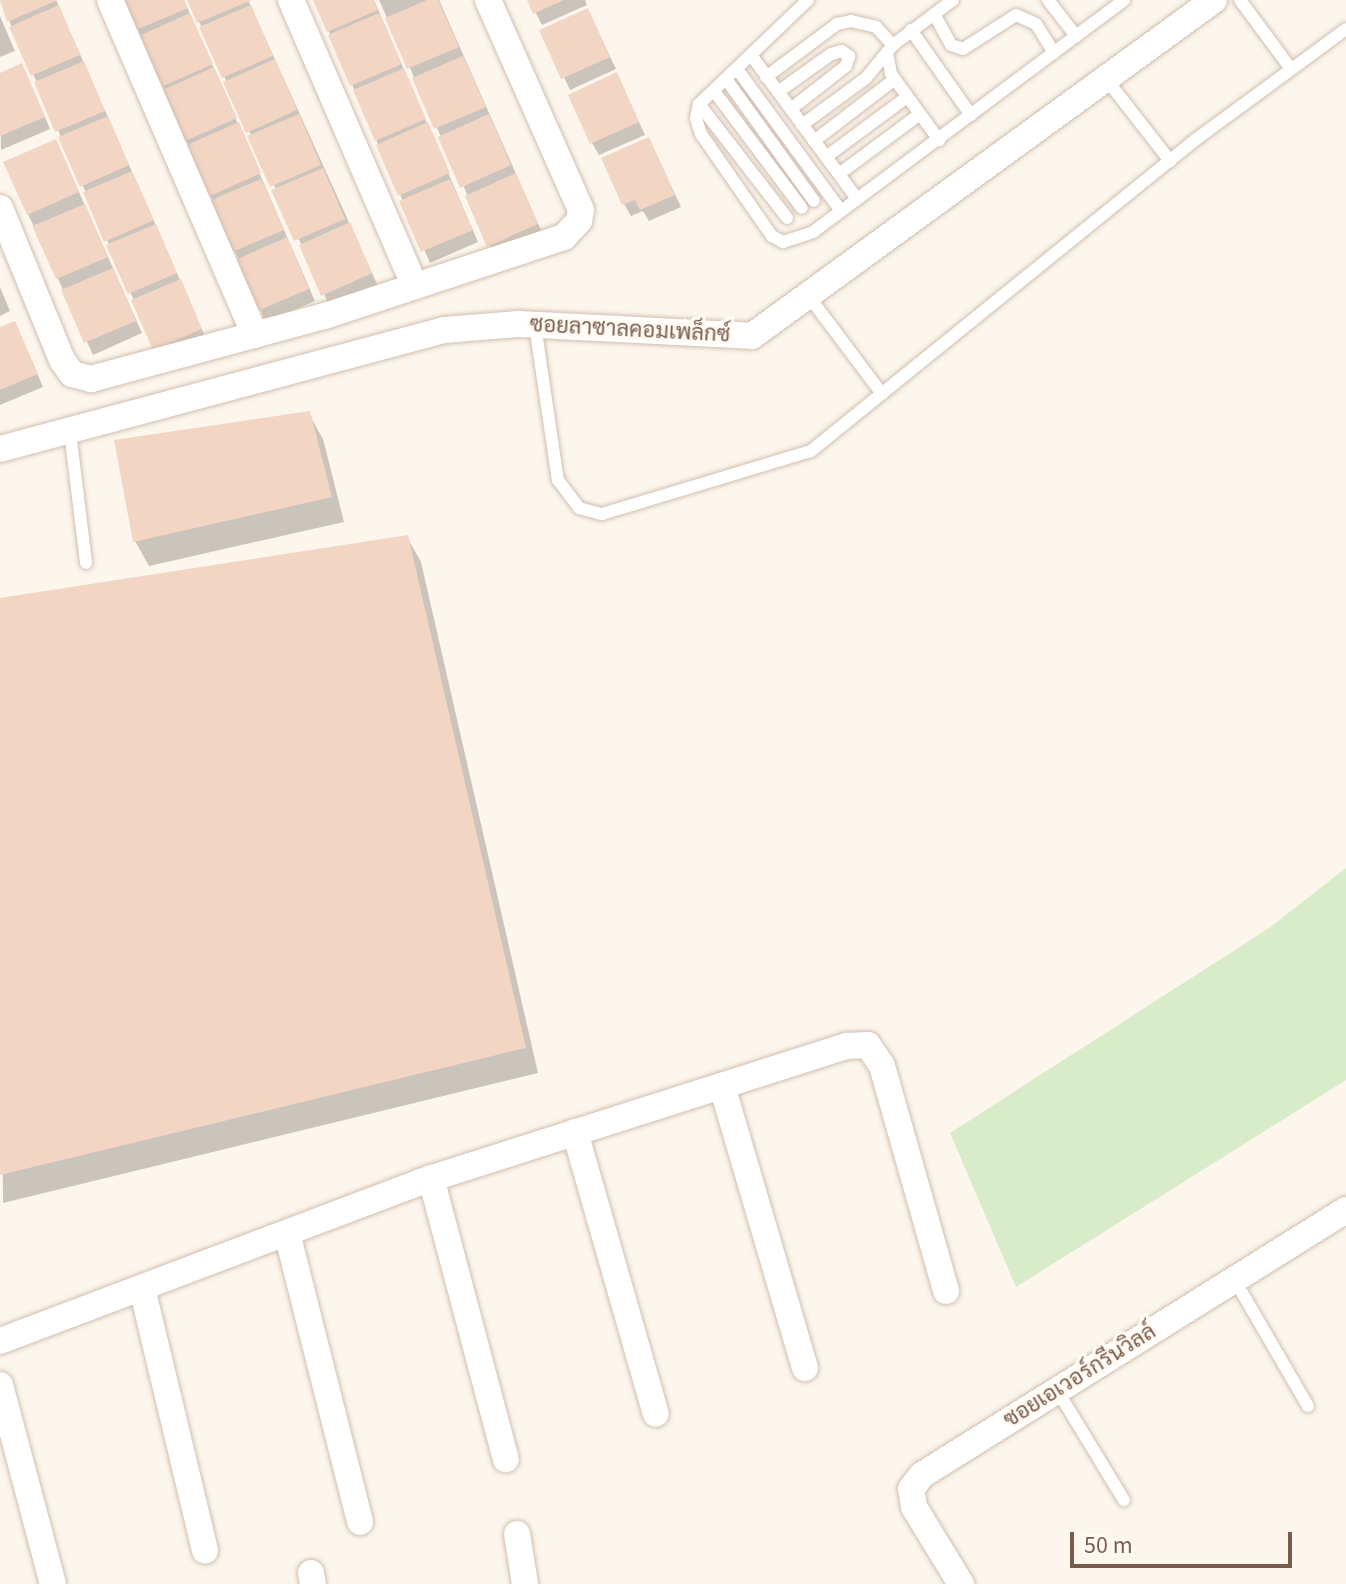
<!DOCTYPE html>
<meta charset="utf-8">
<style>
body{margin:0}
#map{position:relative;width:1346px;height:1584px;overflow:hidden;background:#fdf6ec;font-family:"Source Sans 3",Sarabun,sans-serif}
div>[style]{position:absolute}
.green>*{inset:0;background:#d8ecc9}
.shadow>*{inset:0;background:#0003}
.building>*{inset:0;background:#f3d5c3}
.roads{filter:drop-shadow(0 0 2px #d1beb0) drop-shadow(0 0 2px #d1beb0)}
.lane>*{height:12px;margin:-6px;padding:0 6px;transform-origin:6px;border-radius:6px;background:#fff}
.street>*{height:26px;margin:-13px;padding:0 13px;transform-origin:13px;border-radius:13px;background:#fff}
span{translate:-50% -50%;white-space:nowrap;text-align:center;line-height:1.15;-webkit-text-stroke:7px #fffaf3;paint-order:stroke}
.street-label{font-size:22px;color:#7a5c4d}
.scale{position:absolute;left:1070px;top:1532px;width:222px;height:36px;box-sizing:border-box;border:4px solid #7a5c4d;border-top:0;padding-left:10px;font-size:24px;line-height:28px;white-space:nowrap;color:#7a5c4d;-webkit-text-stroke:6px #fffaf3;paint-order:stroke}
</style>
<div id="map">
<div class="green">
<i style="clip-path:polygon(1346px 868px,1346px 1080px,1016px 1287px,950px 1133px,1269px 928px)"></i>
</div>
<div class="shadow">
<i style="clip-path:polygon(0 0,56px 0,207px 341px,161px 361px)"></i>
<i style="clip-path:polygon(125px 0,184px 0,315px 301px,266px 322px)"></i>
<i style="clip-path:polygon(189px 0,248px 0,378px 286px,330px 307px)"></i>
<i style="clip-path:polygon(315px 0,374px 0,478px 242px,430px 263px)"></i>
<i style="clip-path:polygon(379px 0,439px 0,544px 237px,496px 258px)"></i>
<i style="clip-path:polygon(529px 0,585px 0,587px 5px,542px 25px)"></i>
<i style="clip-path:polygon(588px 10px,616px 69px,570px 90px,542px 31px)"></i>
<i style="clip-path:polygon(0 16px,15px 51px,0 57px)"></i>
<i style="clip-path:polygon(0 75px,28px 78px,50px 129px,1px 150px)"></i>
<i style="clip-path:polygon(623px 87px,645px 135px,599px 155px,592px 143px)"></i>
<i style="clip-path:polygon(655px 151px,681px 207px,649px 221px,643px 211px,631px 216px,624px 204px)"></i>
<i style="clip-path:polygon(62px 154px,142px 333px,93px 355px,28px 214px)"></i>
<i style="clip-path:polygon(0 287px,10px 311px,0 316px)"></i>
<i style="clip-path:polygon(0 330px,21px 336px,43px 387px,0 405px)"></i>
<i style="clip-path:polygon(309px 414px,323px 439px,344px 522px,149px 566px,135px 541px)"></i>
<i style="clip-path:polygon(407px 537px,421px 562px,538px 1073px,3px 1203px,0 600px)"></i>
</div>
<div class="building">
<i style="clip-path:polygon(0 0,58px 0,7px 22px)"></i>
<i style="clip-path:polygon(123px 0,184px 0,188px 8px,136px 30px)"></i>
<i style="clip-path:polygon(187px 0,252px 0,197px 23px)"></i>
<i style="clip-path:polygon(313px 0,374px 0,378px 10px,327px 32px)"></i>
<i style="clip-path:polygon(427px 0,438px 0,459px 47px,407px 69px,385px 18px)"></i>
<i style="clip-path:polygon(527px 0,564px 0,533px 14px)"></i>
<i style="clip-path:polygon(59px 5px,80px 55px,31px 76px,9px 27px)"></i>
<i style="clip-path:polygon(251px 5px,273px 56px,222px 78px,199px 27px)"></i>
<i style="clip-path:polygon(588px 8px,610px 57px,561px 79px,539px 30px)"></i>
<i style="clip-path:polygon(190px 13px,213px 64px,161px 87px,139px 36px)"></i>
<i style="clip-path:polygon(379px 13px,402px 64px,350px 86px,328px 35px)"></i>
<i style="clip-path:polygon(463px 56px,486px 107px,434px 129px,412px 78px)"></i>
<i style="clip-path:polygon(275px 59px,297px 110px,246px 133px,223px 82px)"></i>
<i style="clip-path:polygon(84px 61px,105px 111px,55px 132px,34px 82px)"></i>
<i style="clip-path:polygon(22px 63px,45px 117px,0 136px,0 73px)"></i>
<i style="clip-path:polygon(214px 67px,237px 118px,185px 141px,163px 90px)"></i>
<i style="clip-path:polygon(404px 68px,426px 119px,375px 141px,353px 90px)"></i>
<i style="clip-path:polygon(617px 72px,639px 122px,590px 144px,568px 95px)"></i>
<i style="clip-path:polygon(299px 114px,321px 165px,270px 187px,247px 136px)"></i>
<i style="clip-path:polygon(489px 114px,511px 165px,460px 188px,438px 137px)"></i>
<i style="clip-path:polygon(108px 116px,129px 165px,80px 187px,58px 137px)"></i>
<i style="clip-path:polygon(239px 122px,261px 173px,210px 196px,187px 145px)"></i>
<i style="clip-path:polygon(428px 122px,450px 173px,398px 196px,376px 145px)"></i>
<i style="clip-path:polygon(649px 137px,675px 195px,640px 210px,635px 200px,622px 205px,601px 158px)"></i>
<i style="clip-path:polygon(56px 139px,79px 192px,27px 215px,3px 162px)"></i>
<i style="clip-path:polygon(323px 168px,345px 219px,294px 241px,271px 190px)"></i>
<i style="clip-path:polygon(132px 171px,154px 220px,104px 242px,83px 192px)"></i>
<i style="clip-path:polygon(516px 173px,538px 224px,487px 247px,465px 196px)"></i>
<i style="clip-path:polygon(261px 179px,284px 230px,232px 252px,209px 201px)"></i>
<i style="clip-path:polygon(450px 179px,473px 230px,421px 252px,399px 201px)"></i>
<i style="clip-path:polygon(85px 204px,108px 257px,56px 279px,32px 226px)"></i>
<i style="clip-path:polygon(350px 222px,372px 273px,321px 296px,299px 245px)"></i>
<i style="clip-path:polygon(156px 224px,177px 273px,128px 294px,106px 245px)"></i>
<i style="clip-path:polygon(287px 237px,309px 289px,257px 311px,235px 260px)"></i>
<i style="clip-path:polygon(113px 268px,136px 321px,84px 343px,61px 290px)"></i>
<i style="clip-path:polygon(181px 279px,202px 329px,153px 350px,131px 300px)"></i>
<i style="clip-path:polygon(15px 321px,38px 374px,0 390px,0 327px)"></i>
<i style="clip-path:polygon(310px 411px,332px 497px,133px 542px,114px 440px)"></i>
<i style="clip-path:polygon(408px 535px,526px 1048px,0 1175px,0 598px)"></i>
</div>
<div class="roads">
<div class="lane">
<i style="left:808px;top:0;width:151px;rotate:136.3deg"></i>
<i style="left:699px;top:104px;width:14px;rotate:102deg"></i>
<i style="left:696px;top:118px;width:17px;rotate:73deg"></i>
<i style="left:701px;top:134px;width:124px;rotate:55.2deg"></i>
<i style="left:772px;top:236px;width:13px;rotate:29deg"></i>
<i style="left:783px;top:242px;width:32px;rotate:-18deg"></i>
<i style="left:813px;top:232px;width:388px;rotate:-36.7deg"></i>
<i style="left:1048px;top:0;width:46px;rotate:52.1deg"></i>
<i style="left:1240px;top:0;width:86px;rotate:53.5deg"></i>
<i style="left:934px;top:14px;width:35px;rotate:61deg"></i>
<i style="left:951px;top:45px;width:13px;rotate:18deg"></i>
<i style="left:963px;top:49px;width:63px;rotate:-32.7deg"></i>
<i style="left:1016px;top:15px;width:22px;rotate:24deg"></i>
<i style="left:1036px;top:24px;width:34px;rotate:58deg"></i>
<i style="left:911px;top:30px;width:104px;rotate:54.8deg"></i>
<i style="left:887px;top:53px;width:21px;rotate:79deg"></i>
<i style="left:891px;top:74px;width:82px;rotate:54deg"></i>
<i style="left:751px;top:55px;width:179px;rotate:53.6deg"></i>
<i style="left:737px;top:69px;width:176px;rotate:53.8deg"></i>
<i style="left:766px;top:77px;width:89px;rotate:-36.7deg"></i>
<i style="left:837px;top:24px;width:14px;rotate:-12deg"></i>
<i style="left:851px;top:21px;width:26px;rotate:13deg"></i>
<i style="left:876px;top:27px;width:25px;rotate:47deg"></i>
<i style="left:726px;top:79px;width:150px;rotate:54.2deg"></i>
<i style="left:1107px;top:80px;width:103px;rotate:52.1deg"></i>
<i style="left:714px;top:91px;width:146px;rotate:53.1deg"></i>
<i style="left:778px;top:92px;width:65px;rotate:-35.6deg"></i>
<i style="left:831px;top:54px;width:11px;rotate:-15deg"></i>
<i style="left:842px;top:51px;width:9px;rotate:36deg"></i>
<i style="left:849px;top:56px;width:10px;rotate:107deg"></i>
<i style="left:846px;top:66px;width:70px;rotate:142deg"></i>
<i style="left:699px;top:104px;width:144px;rotate:52.3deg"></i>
<i style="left:802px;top:125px;width:79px;rotate:-36.3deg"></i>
<i style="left:866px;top:78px;width:43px;rotate:-50.7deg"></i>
<i style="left:893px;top:45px;width:75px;rotate:-36.9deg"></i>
<i style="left:814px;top:141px;width:102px;rotate:-37.4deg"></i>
<i style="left:826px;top:157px;width:101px;rotate:-36.5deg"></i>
<i style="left:839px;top:174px;width:101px;rotate:-36.5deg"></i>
<i style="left:810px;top:298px;width:120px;rotate:53.1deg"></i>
<i style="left:535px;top:325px;width:157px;rotate:81.6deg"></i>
<i style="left:558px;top:480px;width:35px;rotate:53deg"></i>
<i style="left:579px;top:508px;width:24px;rotate:15deg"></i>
<i style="left:602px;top:514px;width:218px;rotate:-16.8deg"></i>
<i style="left:811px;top:451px;width:494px;rotate:-39deg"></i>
<i style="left:1195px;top:140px;width:187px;rotate:-36.3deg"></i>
<i style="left:70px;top:432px;width:132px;rotate:83deg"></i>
<i style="left:1234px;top:1279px;width:147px;rotate:59.8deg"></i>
<i style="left:1057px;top:1390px;width:129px;rotate:58.7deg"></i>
</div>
<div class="street">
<i style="left:110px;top:0;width:365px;rotate:66.6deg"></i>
<i style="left:291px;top:0;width:312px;rotate:66.6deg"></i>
<i style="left:0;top:208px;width:164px;rotate:67.8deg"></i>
<i style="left:62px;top:360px;width:17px;rotate:54deg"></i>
<i style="left:72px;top:374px;width:20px;rotate:15deg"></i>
<i style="left:91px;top:379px;width:242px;rotate:-15.1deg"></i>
<i style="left:325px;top:316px;width:252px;rotate:-18.3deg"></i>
<i style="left:564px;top:237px;width:22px;rotate:-47deg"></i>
<i style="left:579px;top:221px;width:11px;rotate:-80deg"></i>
<i style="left:581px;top:210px;width:230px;rotate:-113.9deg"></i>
<i style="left:0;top:449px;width:460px;rotate:-15deg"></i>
<i style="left:444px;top:330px;width:74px;rotate:-4.6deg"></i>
<i style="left:518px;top:324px;width:234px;rotate:2.9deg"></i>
<i style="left:752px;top:336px;width:571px;rotate:-36.03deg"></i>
<i style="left:722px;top:1086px;width:294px;rotate:73.6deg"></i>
<i style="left:575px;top:1132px;width:293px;rotate:74deg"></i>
<i style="left:431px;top:1178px;width:291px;rotate:75.1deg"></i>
<i style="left:287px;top:1233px;width:298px;rotate:75.8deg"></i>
<i style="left:142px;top:1288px;width:270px;rotate:76.5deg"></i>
<i style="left:0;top:1341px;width:449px;rotate:-20.7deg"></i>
<i style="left:420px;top:1182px;width:448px;rotate:-17.7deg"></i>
<i style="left:847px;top:1046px;width:21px;rotate:-3deg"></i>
<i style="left:868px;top:1045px;width:25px;rotate:56deg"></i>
<i style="left:882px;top:1066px;width:234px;rotate:74.1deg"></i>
<i style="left:0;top:1385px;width:206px;rotate:75.1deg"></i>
<i style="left:517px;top:1534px;width:51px;rotate:80.9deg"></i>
<i style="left:311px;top:1573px;width:11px;rotate:80deg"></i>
<i style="left:961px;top:1584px;width:90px;rotate:-121.4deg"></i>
<i style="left:914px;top:1507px;width:18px;rotate:-99deg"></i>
<i style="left:911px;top:1489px;width:18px;rotate:-52deg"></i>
<i style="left:922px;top:1475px;width:500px;rotate:-32.01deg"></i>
</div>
</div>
<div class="street-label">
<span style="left:630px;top:330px;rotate:3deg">ซอยลาซาลคอมเพล็กซ์</span>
<span style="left:1080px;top:1376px;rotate:-32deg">ซอยเอเวอร์กรีนวิลล์</span>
</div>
<div class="scale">50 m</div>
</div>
